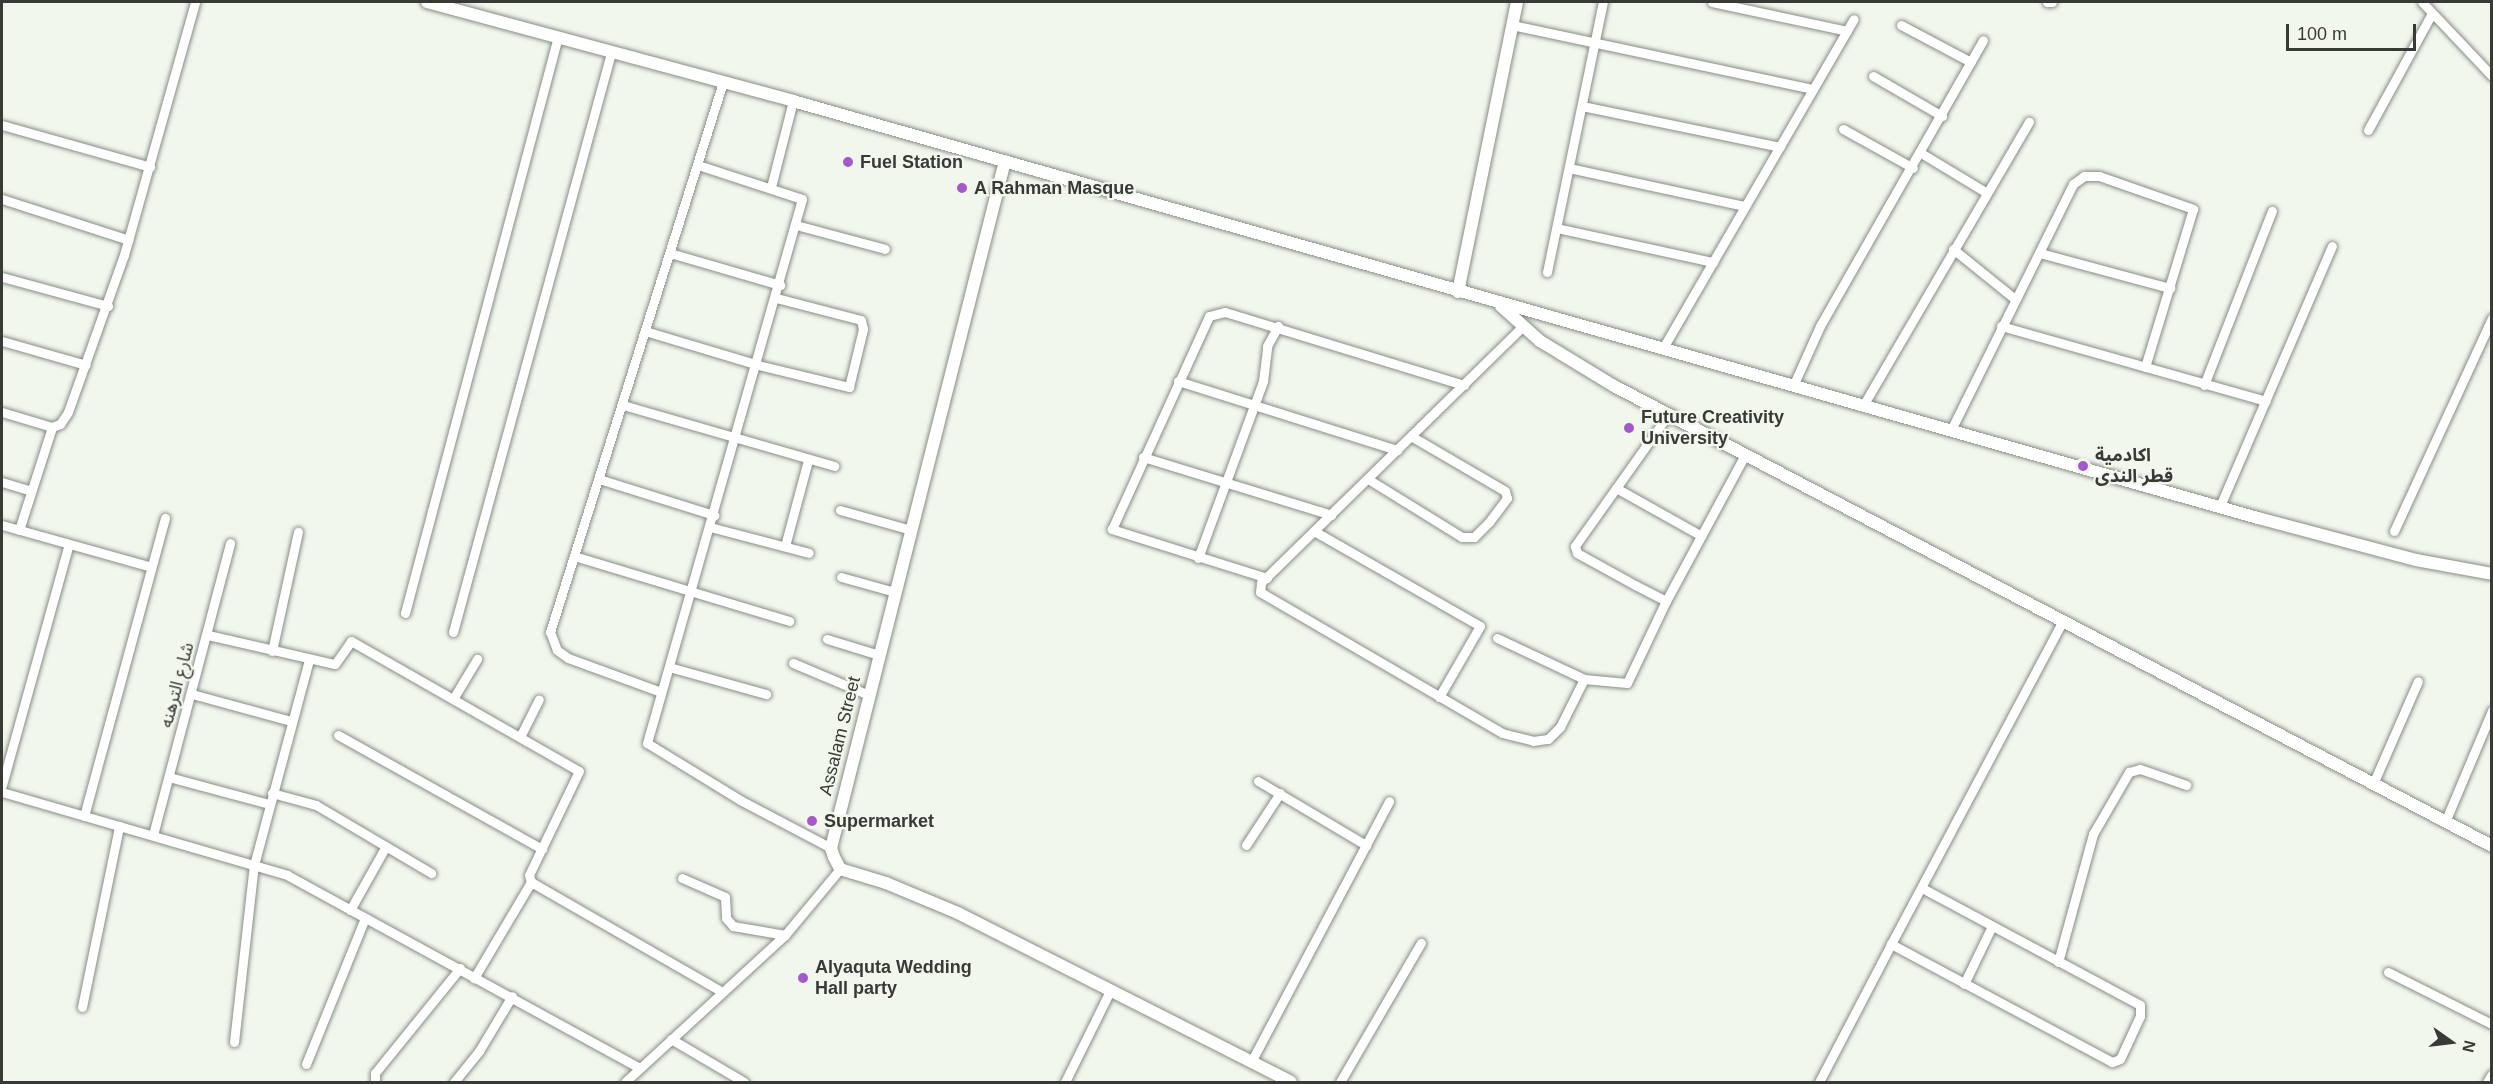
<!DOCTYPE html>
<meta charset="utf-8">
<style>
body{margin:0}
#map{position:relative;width:2493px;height:1084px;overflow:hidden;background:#f1f7ed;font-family:Arial,"Noto Sans Arabic",sans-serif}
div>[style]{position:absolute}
.roads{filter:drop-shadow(0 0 2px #888d85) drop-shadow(0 0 2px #888d85)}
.street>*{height:9px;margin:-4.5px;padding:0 4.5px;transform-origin:4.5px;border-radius:4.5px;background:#fff}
.secondary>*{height:12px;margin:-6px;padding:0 6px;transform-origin:6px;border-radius:6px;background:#fff}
.dots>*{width:16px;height:16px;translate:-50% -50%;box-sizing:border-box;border:3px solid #f1f7ed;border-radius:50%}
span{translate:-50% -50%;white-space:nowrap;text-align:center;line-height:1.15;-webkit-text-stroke:4.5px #f1f7ed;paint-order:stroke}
.poi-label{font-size:18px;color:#383a36;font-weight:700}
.left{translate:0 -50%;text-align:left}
.street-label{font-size:18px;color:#383a36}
.frame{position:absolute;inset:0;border:3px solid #383a36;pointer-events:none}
.north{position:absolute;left:2421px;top:1012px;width:60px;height:60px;-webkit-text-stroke:4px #f1f7ed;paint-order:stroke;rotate:104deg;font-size:16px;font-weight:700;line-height:24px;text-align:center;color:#383a36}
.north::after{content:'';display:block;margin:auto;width:21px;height:27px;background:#383a36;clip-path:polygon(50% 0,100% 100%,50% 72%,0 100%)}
.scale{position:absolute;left:2286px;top:24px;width:130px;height:27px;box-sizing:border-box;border:3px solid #383a36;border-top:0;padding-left:8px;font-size:18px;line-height:21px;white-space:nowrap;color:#383a36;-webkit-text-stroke:4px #f1f7ed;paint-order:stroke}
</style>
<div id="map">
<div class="roads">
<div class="street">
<i style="left:1712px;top:2px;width:138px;rotate:12.1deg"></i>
<i style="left:2047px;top:2px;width:5px"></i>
<i style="left:2422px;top:2px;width:102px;rotate:46.6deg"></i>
<i style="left:1512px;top:25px;width:308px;rotate:12deg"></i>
<i style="left:1901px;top:25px;width:79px;rotate:27.9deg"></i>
<i style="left:1873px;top:76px;width:80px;rotate:30.1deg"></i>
<i style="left:1582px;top:106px;width:202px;rotate:11.7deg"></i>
<i style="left:2px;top:125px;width:154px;rotate:15.8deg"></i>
<i style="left:1843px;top:129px;width:80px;rotate:29.1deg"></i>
<i style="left:2368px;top:130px;width:133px;rotate:-61.3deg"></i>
<i style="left:1921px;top:153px;width:77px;rotate:31.2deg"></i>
<i style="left:698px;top:165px;width:109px;rotate:18.1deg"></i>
<i style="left:802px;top:199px;width:566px;rotate:105.9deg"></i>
<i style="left:647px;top:743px;width:109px;rotate:31.5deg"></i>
<i style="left:740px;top:800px;width:103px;rotate:27.8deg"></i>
<i style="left:1569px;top:168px;width:180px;rotate:12.2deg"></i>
<i style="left:771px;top:187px;width:89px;rotate:-75.7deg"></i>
<i style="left:2px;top:199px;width:133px;rotate:17.9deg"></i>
<i style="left:796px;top:225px;width:92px;rotate:15.1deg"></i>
<i style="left:1557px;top:228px;width:160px;rotate:12.3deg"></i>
<i style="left:1953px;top:249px;width:80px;rotate:38.9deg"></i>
<i style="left:670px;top:253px;width:115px;rotate:16.2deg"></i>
<i style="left:2040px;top:253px;width:135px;rotate:15.1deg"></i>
<i style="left:1547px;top:272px;width:276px;rotate:-78.3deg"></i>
<i style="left:2px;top:277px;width:110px;rotate:15.3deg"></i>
<i style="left:1523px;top:326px;width:367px;rotate:135.6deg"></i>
<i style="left:1261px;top:583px;width:9px;rotate:96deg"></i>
<i style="left:1260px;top:592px;width:280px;rotate:30.2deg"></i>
<i style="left:1502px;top:733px;width:32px;rotate:14deg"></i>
<i style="left:1533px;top:741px;width:15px;rotate:-8deg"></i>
<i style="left:1548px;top:739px;width:17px;rotate:-45deg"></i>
<i style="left:1560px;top:727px;width:54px;rotate:-63.4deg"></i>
<i style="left:1584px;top:679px;width:43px;rotate:5.3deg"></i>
<i style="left:1627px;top:683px;width:91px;rotate:-64.6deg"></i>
<i style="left:2001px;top:326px;width:275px;rotate:15.8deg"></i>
<i style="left:645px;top:331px;width:118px;rotate:16.7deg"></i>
<i style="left:758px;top:365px;width:94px;rotate:13.6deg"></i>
<i style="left:849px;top:387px;width:60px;rotate:-76.4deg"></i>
<i style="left:863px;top:329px;width:9px;rotate:-103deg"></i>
<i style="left:861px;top:320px;width:88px;rotate:-165.5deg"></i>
<i style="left:2px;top:341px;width:87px;rotate:15.9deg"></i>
<i style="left:1663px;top:348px;width:380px;rotate:-59.9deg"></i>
<i style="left:1178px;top:381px;width:230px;rotate:17.5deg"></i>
<i style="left:2204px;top:385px;width:187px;rotate:-68.7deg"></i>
<i style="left:1793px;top:386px;width:66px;rotate:-65.8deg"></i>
<i style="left:1820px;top:326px;width:329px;rotate:-60.3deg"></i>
<i style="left:1864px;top:404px;width:327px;rotate:-59.7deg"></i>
<i style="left:623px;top:405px;width:220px;rotate:16.1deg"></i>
<i style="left:2px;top:412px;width:52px;rotate:16.7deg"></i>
<i style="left:52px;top:427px;width:9px;rotate:-21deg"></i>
<i style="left:60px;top:424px;width:14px;rotate:-56deg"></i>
<i style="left:68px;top:412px;width:167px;rotate:-70.4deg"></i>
<i style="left:124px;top:255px;width:263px;rotate:-74.3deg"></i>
<i style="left:1668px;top:415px;width:161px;rotate:125.4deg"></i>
<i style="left:1575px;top:546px;width:7px;rotate:74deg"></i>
<i style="left:1577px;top:553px;width:66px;rotate:28.9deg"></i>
<i style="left:1635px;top:585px;width:35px;rotate:27deg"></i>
<i style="left:1666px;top:601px;width:166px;rotate:-61.6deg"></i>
<i style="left:1952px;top:428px;width:272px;rotate:-63.6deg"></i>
<i style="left:2073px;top:184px;width:14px;rotate:-36deg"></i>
<i style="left:2084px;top:176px;width:15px"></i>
<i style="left:2099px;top:176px;width:100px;rotate:19.3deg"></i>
<i style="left:2193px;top:209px;width:165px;rotate:106.9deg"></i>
<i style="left:1143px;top:457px;width:197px;rotate:17.1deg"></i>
<i style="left:599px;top:479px;width:121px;rotate:17.4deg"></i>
<i style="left:1368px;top:479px;width:110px;rotate:31.7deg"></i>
<i style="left:1462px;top:537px;width:12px"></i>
<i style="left:1474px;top:537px;width:21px;rotate:-45deg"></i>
<i style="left:1489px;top:522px;width:30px;rotate:-53deg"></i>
<i style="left:1507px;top:498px;width:7px;rotate:-106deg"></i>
<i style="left:1505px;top:491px;width:109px;rotate:-149.7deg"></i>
<i style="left:2px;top:482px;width:30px;rotate:17deg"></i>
<i style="left:1616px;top:488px;width:98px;rotate:29.2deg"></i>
<i style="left:2220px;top:506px;width:283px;rotate:-66.7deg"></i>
<i style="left:840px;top:510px;width:74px;rotate:15.7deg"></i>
<i style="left:2px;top:525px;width:155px;rotate:15.7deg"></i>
<i style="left:710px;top:527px;width:102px;rotate:14.7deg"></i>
<i style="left:19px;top:530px;width:108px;rotate:-72.2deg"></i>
<i style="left:1314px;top:531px;width:191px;rotate:29.8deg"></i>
<i style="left:1480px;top:626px;width:82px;rotate:120deg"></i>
<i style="left:2394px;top:531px;width:234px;rotate:-65.3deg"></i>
<i style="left:785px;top:546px;width:89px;rotate:-75deg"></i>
<i style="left:574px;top:556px;width:225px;rotate:16.8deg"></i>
<i style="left:1198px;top:558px;width:189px;rotate:-69.8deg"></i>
<i style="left:1263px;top:381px;width:35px;rotate:-83deg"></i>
<i style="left:1267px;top:346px;width:23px;rotate:-61deg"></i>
<i style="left:841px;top:577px;width:56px;rotate:15.5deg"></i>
<i style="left:1267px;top:578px;width:163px;rotate:-162.5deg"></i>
<i style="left:1112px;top:529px;width:234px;rotate:-65.5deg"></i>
<i style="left:1209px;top:316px;width:16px;rotate:-14deg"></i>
<i style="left:1225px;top:312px;width:250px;rotate:17deg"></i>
<i style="left:405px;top:613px;width:593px;rotate:-75.14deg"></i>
<i style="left:453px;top:632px;width:600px;rotate:-74.74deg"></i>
<i style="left:208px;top:635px;width:130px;rotate:12.9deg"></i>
<i style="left:335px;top:664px;width:28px;rotate:-55deg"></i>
<i style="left:351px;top:641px;width:262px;rotate:29.7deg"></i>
<i style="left:579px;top:771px;width:115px;rotate:115.7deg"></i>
<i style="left:529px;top:875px;width:7px;rotate:74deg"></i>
<i style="left:531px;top:882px;width:112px;rotate:120.7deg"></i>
<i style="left:1497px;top:638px;width:96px;rotate:25.2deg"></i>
<i style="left:827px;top:639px;width:54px;rotate:17.1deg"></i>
<i style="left:272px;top:651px;width:122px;rotate:-77.7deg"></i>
<i style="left:793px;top:663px;width:82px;rotate:22.8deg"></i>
<i style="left:669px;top:667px;width:101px;rotate:15.6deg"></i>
<i style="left:661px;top:692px;width:99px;rotate:-159.9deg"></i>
<i style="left:568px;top:658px;width:14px;rotate:-144deg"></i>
<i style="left:557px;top:650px;width:19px;rotate:-111deg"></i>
<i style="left:550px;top:632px;width:577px;rotate:-72.54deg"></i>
<i style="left:192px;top:694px;width:103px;rotate:15.3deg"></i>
<i style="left:453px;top:699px;width:47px;rotate:-59deg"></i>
<i style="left:338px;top:735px;width:234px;rotate:29.2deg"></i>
<i style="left:520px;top:737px;width:42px;rotate:-63.4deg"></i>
<i style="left:169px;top:777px;width:104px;rotate:15.1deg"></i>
<i style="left:1258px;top:781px;width:126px;rotate:30.7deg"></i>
<i style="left:2373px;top:784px;width:112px;rotate:-66.4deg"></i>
<i style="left:2px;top:785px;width:250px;rotate:-74.5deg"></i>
<i style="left:2px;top:792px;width:297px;rotate:16.2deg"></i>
<i style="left:287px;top:875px;width:401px;rotate:28.7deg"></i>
<i style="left:272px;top:793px;width:46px;rotate:15.3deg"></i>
<i style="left:316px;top:805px;width:134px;rotate:30.6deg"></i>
<i style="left:84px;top:816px;width:309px;rotate:-74.8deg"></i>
<i style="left:2445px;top:822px;width:121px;rotate:-67.1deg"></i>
<i style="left:153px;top:835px;width:302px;rotate:-75.2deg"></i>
<i style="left:1246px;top:845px;width:62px;rotate:-56.8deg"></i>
<i style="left:682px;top:878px;width:47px;rotate:23.8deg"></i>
<i style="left:725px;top:897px;width:21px;rotate:87deg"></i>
<i style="left:726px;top:918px;width:11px;rotate:49deg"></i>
<i style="left:733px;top:926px;width:53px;rotate:9.8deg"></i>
<i style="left:531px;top:882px;width:220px;rotate:29.9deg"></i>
<i style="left:1922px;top:888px;width:247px;rotate:28.2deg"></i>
<i style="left:2140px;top:1005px;width:11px;rotate:90deg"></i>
<i style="left:2140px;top:1016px;width:47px;rotate:114.9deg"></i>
<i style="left:2120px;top:1059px;width:9px;rotate:159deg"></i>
<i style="left:2112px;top:1062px;width:251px;rotate:-151.9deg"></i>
<i style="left:1891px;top:944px;width:365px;rotate:-62deg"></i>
<i style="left:350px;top:910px;width:73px;rotate:-60.6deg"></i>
<i style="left:2058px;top:962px;width:133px;rotate:-74.7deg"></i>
<i style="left:2093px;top:834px;width:72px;rotate:-59.9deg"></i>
<i style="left:2129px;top:772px;width:11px;rotate:-15deg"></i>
<i style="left:2140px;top:769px;width:49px;rotate:19.2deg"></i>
<i style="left:2388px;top:972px;width:116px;rotate:26.6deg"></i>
<i style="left:1964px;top:984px;width:64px;rotate:-64.2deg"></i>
<i style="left:82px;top:1007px;width:185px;rotate:-78.4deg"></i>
<i style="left:671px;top:1039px;width:85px;rotate:30.5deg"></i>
<i style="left:234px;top:1042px;width:178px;rotate:-83.6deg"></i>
<i style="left:254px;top:865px;width:212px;rotate:-75deg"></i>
<i style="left:1251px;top:1062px;width:295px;rotate:-62.1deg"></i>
<i style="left:306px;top:1064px;width:157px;rotate:-68deg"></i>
<i style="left:375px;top:1082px;width:9px;rotate:-90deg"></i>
<i style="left:375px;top:1073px;width:135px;rotate:-51deg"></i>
<i style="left:454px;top:1082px;width:40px;rotate:-51deg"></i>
<i style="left:479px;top:1051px;width:64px;rotate:-59deg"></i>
<i style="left:625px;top:1082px;width:217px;rotate:-42.6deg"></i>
<i style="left:785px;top:935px;width:86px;rotate:-50.2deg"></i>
<i style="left:1065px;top:1082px;width:102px;rotate:-63.7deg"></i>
<i style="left:1340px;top:1082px;width:161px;rotate:-59.8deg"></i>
<i style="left:1819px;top:1082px;width:156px;rotate:-62.4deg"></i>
<i style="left:2487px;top:1082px;width:9px;rotate:-58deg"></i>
</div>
<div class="secondary">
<i style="left:427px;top:2px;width:379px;rotate:15.1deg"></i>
<i style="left:793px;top:101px;width:1523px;rotate:15.89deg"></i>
<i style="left:2258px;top:518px;width:163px;rotate:14.9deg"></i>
<i style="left:2416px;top:560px;width:77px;rotate:10.4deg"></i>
<i style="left:1005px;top:161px;width:709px;rotate:104.21deg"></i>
<i style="left:831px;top:848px;width:9px;rotate:72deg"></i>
<i style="left:834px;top:857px;width:13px;rotate:63deg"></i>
<i style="left:840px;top:869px;width:48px;rotate:16.9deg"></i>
<i style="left:886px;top:883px;width:78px;rotate:22.6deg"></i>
<i style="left:958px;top:913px;width:373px;rotate:26.9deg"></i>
<i style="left:1458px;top:292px;width:296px;rotate:-78.5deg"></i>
<i style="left:1501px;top:306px;width:52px;rotate:41.9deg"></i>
<i style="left:1540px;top:341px;width:87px;rotate:31.3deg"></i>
<i style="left:1614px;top:386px;width:991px;rotate:27.65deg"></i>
</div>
</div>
<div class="dots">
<i style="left:848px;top:162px;background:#a459cb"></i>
<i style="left:962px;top:188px;background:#a459cb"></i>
<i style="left:1629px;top:428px;background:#a459cb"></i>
<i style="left:2083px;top:466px;background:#a459cb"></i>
<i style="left:812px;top:821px;background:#a459cb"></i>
<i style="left:803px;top:978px;background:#a459cb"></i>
</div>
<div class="poi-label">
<span class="left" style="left:860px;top:162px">Fuel Station</span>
<span class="left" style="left:974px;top:188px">A Rahman Masque</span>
<span class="left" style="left:1641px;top:428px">Future Creativity<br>University</span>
<span class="left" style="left:2095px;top:466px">اكادمية<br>قطر الندى</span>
<span class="left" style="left:824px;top:821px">Supermarket</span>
<span class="left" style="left:815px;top:978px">Alyaquta Wedding<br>Hall party</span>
</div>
<div class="street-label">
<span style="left:177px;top:685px;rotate:-75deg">شارع الترهنه</span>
<span style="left:840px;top:736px;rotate:-76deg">Assalam Street</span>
</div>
<div class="frame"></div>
<div class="north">N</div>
<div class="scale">100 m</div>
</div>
